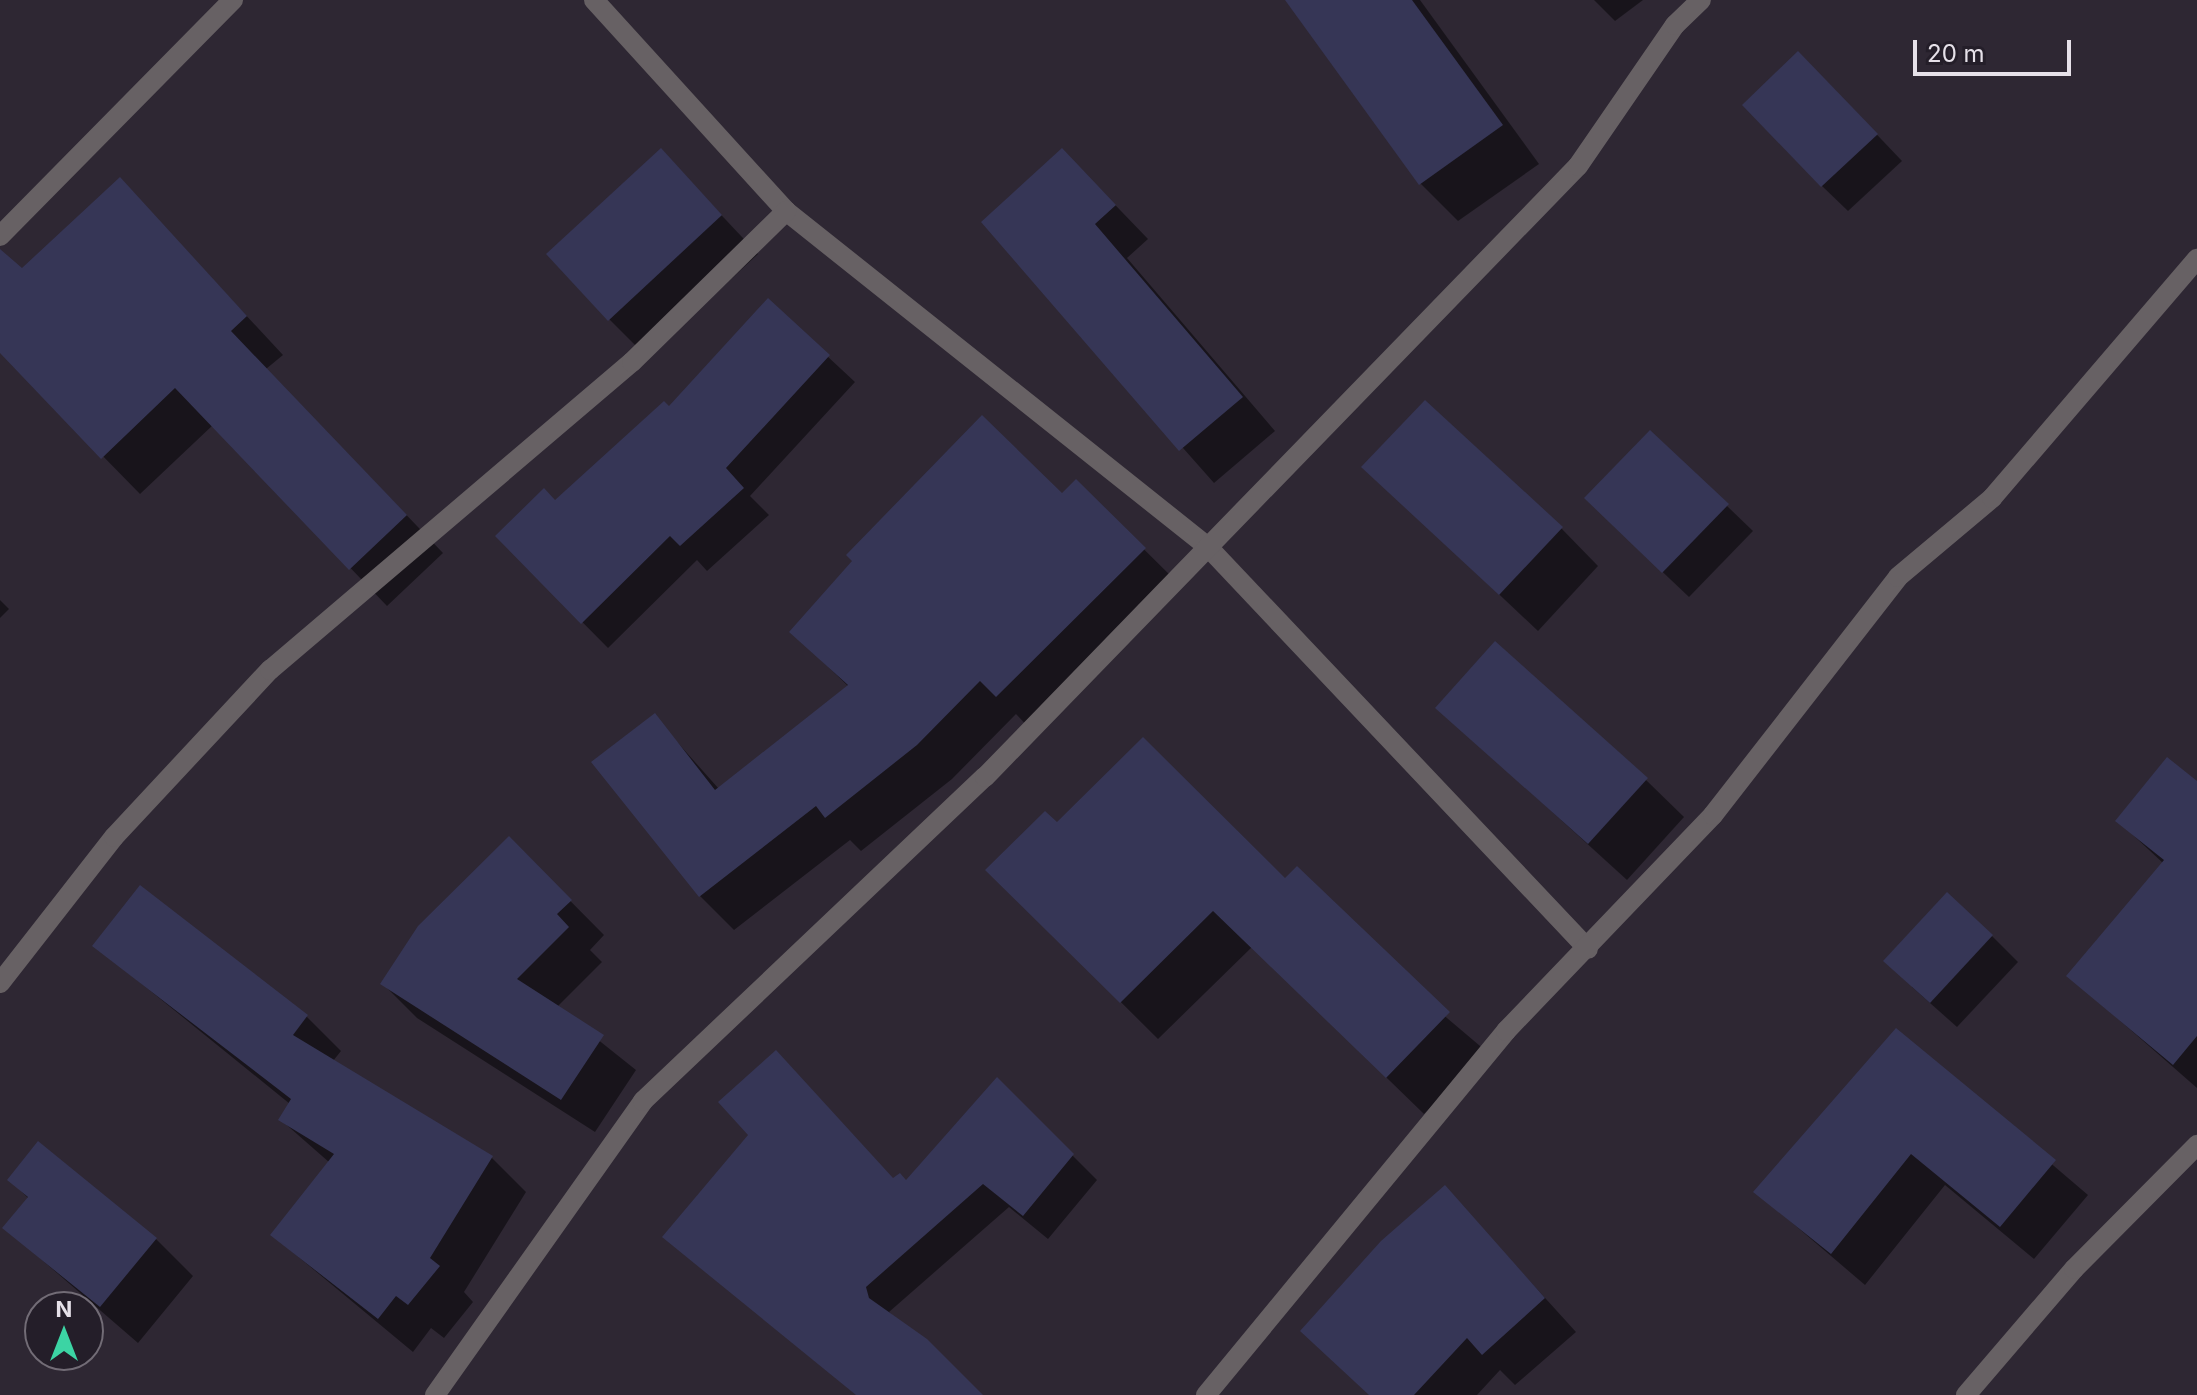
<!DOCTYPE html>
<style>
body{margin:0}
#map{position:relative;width:2197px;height:1395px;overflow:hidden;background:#2e2733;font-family:Inter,sans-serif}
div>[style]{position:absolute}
.shadow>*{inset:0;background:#0007}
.building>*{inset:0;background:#363656}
.minor>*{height:20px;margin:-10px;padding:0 10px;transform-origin:10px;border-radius:10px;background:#676164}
span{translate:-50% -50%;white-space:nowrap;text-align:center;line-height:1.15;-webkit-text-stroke:6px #241e29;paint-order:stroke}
.north{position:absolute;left:24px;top:1291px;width:80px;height:80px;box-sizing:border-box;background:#241e29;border:2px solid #726c76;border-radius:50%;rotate:0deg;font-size:22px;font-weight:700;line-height:32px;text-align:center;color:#e6e1e9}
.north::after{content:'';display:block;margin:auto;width:28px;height:36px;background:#3cd4a4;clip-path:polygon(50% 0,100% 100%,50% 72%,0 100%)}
.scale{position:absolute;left:1913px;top:40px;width:158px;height:36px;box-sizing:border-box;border:4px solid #e6e1e9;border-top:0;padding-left:10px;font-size:24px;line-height:28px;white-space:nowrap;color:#e6e1e9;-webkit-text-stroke:6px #241e29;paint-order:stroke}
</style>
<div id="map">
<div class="shadow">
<i style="clip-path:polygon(1314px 0,1420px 0,1539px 164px,1458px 221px,1421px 184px,1296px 13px)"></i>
<i style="clip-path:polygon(1594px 0,1643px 0,1615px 21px)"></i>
<i style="clip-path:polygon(1824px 79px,1902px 161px,1848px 211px,1822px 186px)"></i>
<i style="clip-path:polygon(661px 151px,758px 254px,647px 357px,609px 319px)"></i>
<i style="clip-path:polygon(120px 180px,283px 355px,266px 369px,443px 553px,387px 606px,213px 425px,140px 494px,0 351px,0 268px,22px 270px)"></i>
<i style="clip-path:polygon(1095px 184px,1148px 239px,1127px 258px,1275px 431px,1214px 483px,983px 222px)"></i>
<i style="clip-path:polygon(768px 301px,855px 382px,750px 496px,769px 515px,707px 571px,697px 560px,608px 648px,497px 536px,556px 503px,669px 408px)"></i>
<i style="clip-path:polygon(1364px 467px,1561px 528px,1598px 566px,1538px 631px)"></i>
<i style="clip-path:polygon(1076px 482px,1179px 584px,1031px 730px,1016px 714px,952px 779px,861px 851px,850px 840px,734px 930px,700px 896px,654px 716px,719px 789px,849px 687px,792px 632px,1062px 496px)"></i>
<i style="clip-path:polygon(1727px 506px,1753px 531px,1689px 597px,1612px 524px)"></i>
<i style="clip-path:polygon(0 600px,9px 609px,0 618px)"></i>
<i style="clip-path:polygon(1438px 708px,1646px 780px,1684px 817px,1627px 880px)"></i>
<i style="clip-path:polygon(2197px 783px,2197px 1088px,2069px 976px,2164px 864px,2118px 821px)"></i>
<i style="clip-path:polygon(1057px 825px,1285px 881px,1486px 1051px,1424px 1114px,1252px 947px,1158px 1039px,988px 870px)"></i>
<i style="clip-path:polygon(509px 839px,604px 935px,590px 950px,602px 962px,557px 1007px,636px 1070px,595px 1132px,417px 1018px,383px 984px)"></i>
<i style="clip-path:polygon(140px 887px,307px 1017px,341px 1051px,333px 1061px,492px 1158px,526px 1192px,464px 1292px,473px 1302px,444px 1338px,431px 1328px,413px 1352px,272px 1235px,330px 1163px,281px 1120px,290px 1104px,95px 946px)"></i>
<i style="clip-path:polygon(1992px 936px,2018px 962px,1957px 1027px,1912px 987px)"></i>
<i style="clip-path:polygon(1896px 1031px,2088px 1195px,2034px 1259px,1945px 1185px,1865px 1285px,1756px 1192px)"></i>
<i style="clip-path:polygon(997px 1080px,1097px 1180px,1048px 1239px,1009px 1207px,889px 1312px,977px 1395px,857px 1395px,665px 1237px,907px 1182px)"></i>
<i style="clip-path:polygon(10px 1180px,156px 1239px,193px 1276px,138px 1343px,5px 1228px,29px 1199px)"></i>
<i style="clip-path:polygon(1445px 1188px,1576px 1332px,1515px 1385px,1500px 1370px,1477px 1395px,1369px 1395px)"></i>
</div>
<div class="building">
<i style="clip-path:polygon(1285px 0,1412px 0,1503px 125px,1419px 185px)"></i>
<i style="clip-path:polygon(1798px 51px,1878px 134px,1821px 187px,1742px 105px)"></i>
<i style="clip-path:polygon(661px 148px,722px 215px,608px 321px,546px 254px)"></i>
<i style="clip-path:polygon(1062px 148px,1116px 205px,1095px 224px,1243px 397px,1179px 451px,981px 222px)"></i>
<i style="clip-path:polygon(120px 177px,247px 316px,231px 331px,407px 515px,349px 570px,175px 388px,101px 459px,0 353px,0 249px,22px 268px)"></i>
<i style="clip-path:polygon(768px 298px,830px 355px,726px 468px,744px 488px,680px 546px,670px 536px,581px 624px,495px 536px,544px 488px,555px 500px,664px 401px,669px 406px)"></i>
<i style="clip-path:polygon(1425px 400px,1563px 527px,1499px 595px,1361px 467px)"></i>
<i style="clip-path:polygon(982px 415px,1062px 493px,1076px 479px,1146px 548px,996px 697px,980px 681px,917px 745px,825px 818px,816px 806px,699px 897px,591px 762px,655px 713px,715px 790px,848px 685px,789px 632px,852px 561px,846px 555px)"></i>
<i style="clip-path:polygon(1650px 430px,1729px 504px,1662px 573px,1584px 498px)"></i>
<i style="clip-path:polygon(1495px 641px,1648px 778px,1588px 844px,1435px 708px)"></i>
<i style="clip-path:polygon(1143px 737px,1285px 878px,1297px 866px,1450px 1012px,1386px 1078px,1213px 911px,1120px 1003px,985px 870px,1045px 811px,1057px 822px)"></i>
<i style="clip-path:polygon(2167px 757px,2197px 781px,2197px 1036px,2173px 1065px,2066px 976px,2164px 860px,2115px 821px)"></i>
<i style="clip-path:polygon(509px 836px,572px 900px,557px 914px,569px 927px,517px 979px,604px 1035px,561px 1100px,380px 984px,418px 926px)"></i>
<i style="clip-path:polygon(140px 885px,308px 1015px,293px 1035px,493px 1156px,430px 1258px,440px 1266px,408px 1305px,396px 1296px,378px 1319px,270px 1235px,334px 1154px,278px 1120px,291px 1099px,92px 946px)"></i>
<i style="clip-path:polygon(1947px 892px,1993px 935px,1930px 1003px,1883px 961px)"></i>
<i style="clip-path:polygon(1896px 1028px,2056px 1160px,2000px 1227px,1911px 1154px,1831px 1254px,1753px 1192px)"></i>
<i style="clip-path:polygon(776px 1050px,893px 1178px,900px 1173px,906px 1180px,997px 1077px,1074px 1154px,1023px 1216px,983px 1184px,866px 1287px,869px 1298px,927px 1339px,983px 1395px,856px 1395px,662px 1237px,748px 1135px,718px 1102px)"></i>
<i style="clip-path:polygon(38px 1141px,157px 1238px,100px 1307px,2px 1228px,28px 1197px,7px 1180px)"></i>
<i style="clip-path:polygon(1445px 1185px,1545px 1298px,1482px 1355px,1467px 1338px,1414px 1395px,1369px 1395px,1300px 1331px,1381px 1241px)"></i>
</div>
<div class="minor">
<i style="left:594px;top:0;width:285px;rotate:47.7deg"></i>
<i style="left:786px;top:211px;width:539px;rotate:38.53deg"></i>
<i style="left:1208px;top:547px;width:553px;rotate:46.61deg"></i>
<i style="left:0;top:236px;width:332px;rotate:-45.4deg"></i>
<i style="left:0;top:983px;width:185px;rotate:-52deg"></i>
<i style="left:114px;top:837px;width:229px;rotate:-47deg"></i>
<i style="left:270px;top:670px;width:475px;rotate:-40.4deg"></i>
<i style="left:632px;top:362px;width:216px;rotate:-44.4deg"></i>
<i style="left:435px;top:1395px;width:360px;rotate:-54.7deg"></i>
<i style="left:643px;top:1101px;width:471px;rotate:-43.5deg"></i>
<i style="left:985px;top:777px;width:851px;rotate:-45.86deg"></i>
<i style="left:1578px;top:166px;width:171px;rotate:-55.5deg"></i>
<i style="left:1675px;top:25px;width:36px;rotate:-44deg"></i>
<i style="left:1206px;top:1395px;width:472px;rotate:-50.5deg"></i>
<i style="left:1506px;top:1031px;width:299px;rotate:-46.2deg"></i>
<i style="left:1713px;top:815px;width:301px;rotate:-52.1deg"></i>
<i style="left:1898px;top:577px;width:123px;rotate:-40deg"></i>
<i style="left:1992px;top:498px;width:315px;rotate:-49.4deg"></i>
<i style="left:1966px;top:1395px;width:166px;rotate:-49.4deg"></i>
<i style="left:2074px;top:1269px;width:175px;rotate:-45.2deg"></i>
</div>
<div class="north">N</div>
<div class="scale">20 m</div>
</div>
